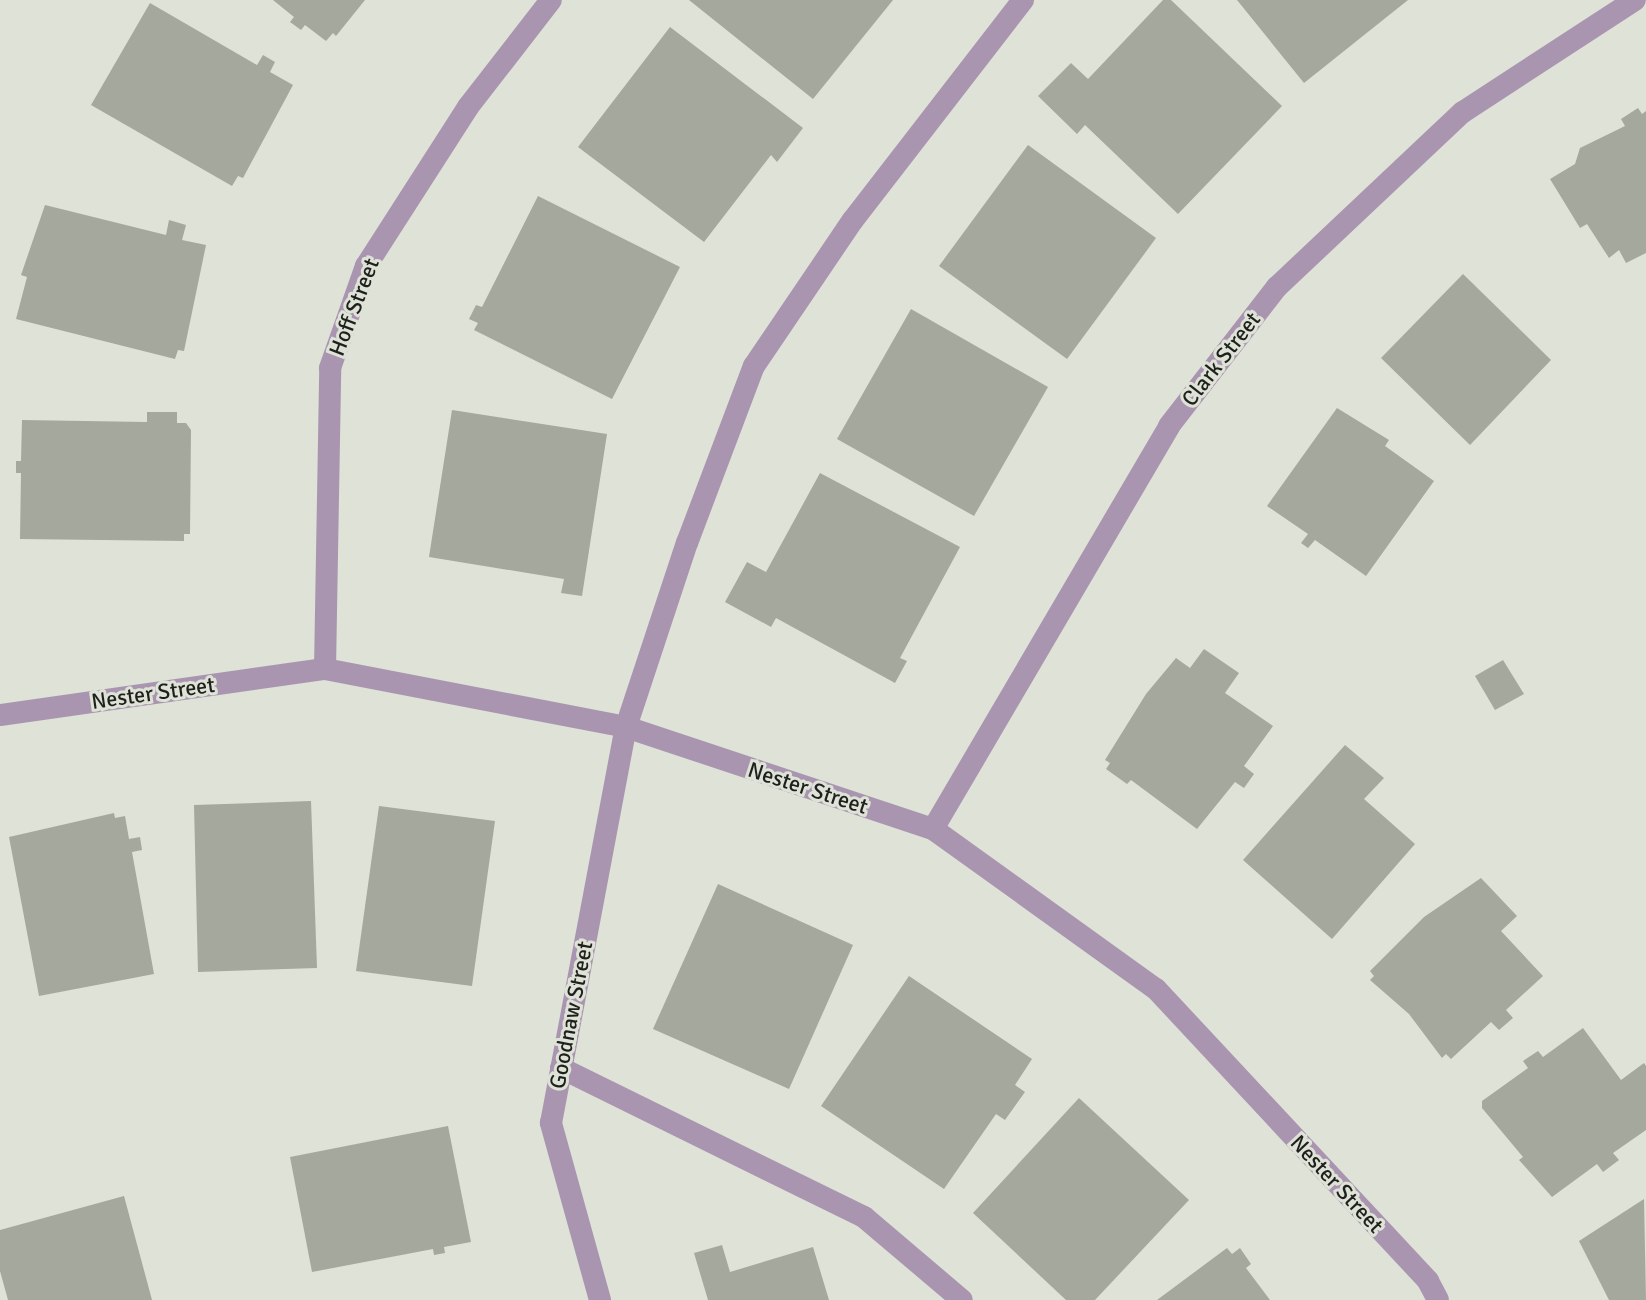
<!DOCTYPE html>
<style>
body{margin:0}
#map{position:relative;width:1646px;height:1300px;overflow:hidden;background:#dee2d7;font-family:Signika,sans-serif}
div>[style]{position:absolute}
.building>*{inset:0;background:#a4a89d}
.service>*{height:22px;margin:-11px;padding:0 11px;transform-origin:11px;border-radius:11px;background:#aa95b1}
.minor>*{height:22px;margin:-11px;padding:0 11px;transform-origin:11px;border-radius:11px;background:#aa95b1}
span{translate:-50% -50%;white-space:nowrap;text-align:center;line-height:1.15;-webkit-text-stroke:6px #dee2d7;paint-order:stroke}
.street-label{font-size:22px;color:#1e201c}
</style>
<div id="map">
<div class="building">
<i style="clip-path:polygon(273px 0,365px 0,336px 36px,333px 33px,326px 41px,305px 25px,301px 30px,290px 22px,294px 17px)"></i>
<i style="clip-path:polygon(689px 0,893px 0,813px 99px)"></i>
<i style="clip-path:polygon(1163px 0,1171px 0,1282px 106px,1178px 214px,1085px 125px,1077px 134px,1038px 96px,1071px 63px,1088px 79px)"></i>
<i style="clip-path:polygon(1237px 0,1408px 0,1304px 83px)"></i>
<i style="clip-path:polygon(150px 3px,257px 65px,263px 55px,275px 62px,270px 72px,293px 85px,243px 178px,238px 176px,232px 186px,91px 105px)"></i>
<i style="clip-path:polygon(670px 27px,803px 128px,777px 162px,771px 155px,704px 242px,578px 147px)"></i>
<i style="clip-path:polygon(1638px 108px,1642px 114px,1646px 111px,1646px 253px,1626px 263px,1619px 250px,1609px 258px,1587px 224px,1580px 228px,1550px 179px,1575px 164px,1580px 148px,1625px 126px,1621px 119px)"></i>
<i style="clip-path:polygon(1028px 145px,1156px 238px,1067px 359px,939px 266px)"></i>
<i style="clip-path:polygon(538px 196px,680px 267px,612px 399px,474px 330px,478px 323px,469px 319px,476px 305px,482px 307px)"></i>
<i style="clip-path:polygon(45px 205px,166px 235px,169px 220px,186px 225px,182px 240px,206px 245px,184px 351px,178px 350px,175px 359px,16px 319px,27px 277px,21px 275px)"></i>
<i style="clip-path:polygon(1463px 274px,1551px 360px,1470px 445px,1381px 358px)"></i>
<i style="clip-path:polygon(911px 309px,1048px 387px,974px 516px,837px 439px)"></i>
<i style="clip-path:polygon(1337px 408px,1389px 440px,1385px 446px,1434px 481px,1366px 576px,1315px 540px,1308px 548px,1301px 543px,1308px 534px,1267px 506px)"></i>
<i style="clip-path:polygon(452px 410px,607px 434px,582px 596px,561px 593px,564px 579px,429px 557px)"></i>
<i style="clip-path:polygon(147px 412px,177px 412px,177px 423px,186px 423px,191px 430px,190px 534px,184px 534px,184px 541px,20px 539px,21px 473px,16px 473px,16px 461px,21px 461px,22px 420px,147px 422px)"></i>
<i style="clip-path:polygon(820px 473px,960px 547px,900px 658px,907px 661px,895px 683px,776px 618px,771px 627px,725px 602px,747px 562px,766px 572px)"></i>
<i style="clip-path:polygon(1204px 649px,1239px 673px,1225px 693px,1273px 726px,1244px 766px,1254px 774px,1244px 788px,1235px 782px,1197px 829px,1131px 780px,1127px 784px,1106px 769px,1110px 763px,1105px 760px,1146px 694px,1176px 658px,1190px 668px)"></i>
<i style="clip-path:polygon(1503px 660px,1524px 694px,1495px 710px,1475px 676px)"></i>
<i style="clip-path:polygon(1345px 745px,1384px 778px,1364px 799px,1415px 844px,1332px 939px,1243px 860px)"></i>
<i style="clip-path:polygon(311px 801px,317px 968px,198px 972px,194px 805px)"></i>
<i style="clip-path:polygon(379px 806px,495px 821px,472px 986px,356px 971px)"></i>
<i style="clip-path:polygon(114px 813px,115px 818px,125px 816px,129px 839px,140px 837px,142px 850px,132px 852px,154px 974px,39px 996px,9px 837px)"></i>
<i style="clip-path:polygon(1481px 878px,1517px 916px,1501px 931px,1543px 976px,1506px 1010px,1513px 1018px,1499px 1030px,1491px 1022px,1451px 1059px,1446px 1054px,1442px 1058px,1409px 1014px,1370px 980px,1374px 976px,1370px 971px,1424px 917px)"></i>
<i style="clip-path:polygon(718px 884px,853px 945px,789px 1089px,653px 1029px)"></i>
<i style="clip-path:polygon(909px 976px,1032px 1059px,1015px 1085px,1025px 1092px,1005px 1120px,996px 1114px,944px 1189px,821px 1106px)"></i>
<i style="clip-path:polygon(1583px 1028px,1621px 1080px,1644px 1063px,1646px 1066px,1646px 1130px,1613px 1153px,1619px 1160px,1603px 1172px,1597px 1164px,1552px 1197px,1519px 1160px,1523px 1157px,1482px 1108px,1482px 1101px,1528px 1068px,1523px 1061px,1538px 1051px,1543px 1057px)"></i>
<i style="clip-path:polygon(1079px 1098px,1189px 1200px,1095px 1300px,1066px 1300px,973px 1213px)"></i>
<i style="clip-path:polygon(448px 1126px,471px 1242px,444px 1247px,445px 1253px,434px 1255px,433px 1249px,312px 1272px,290px 1157px)"></i>
<i style="clip-path:polygon(124px 1196px,152px 1300px,8px 1300px,0 1271px,0 1230px)"></i>
<i style="clip-path:polygon(1644px 1199px,1646px 1300px,1609px 1300px,1579px 1241px)"></i>
<i style="clip-path:polygon(722px 1245px,730px 1272px,813px 1247px,829px 1300px,708px 1300px,694px 1253px)"></i>
<i style="clip-path:polygon(1227px 1248px,1232px 1254px,1240px 1248px,1251px 1264px,1246px 1268px,1270px 1300px,1157px 1300px)"></i>
</div>
<div class="service">
<i style="left:626px;top:727px;width:194px;rotate:-71.7deg"></i>
<i style="left:687px;top:543px;width:189px;rotate:-69.3deg"></i>
<i style="left:754px;top:366px;width:176px;rotate:-55.9deg"></i>
<i style="left:853px;top:220px;width:278px;rotate:-52.3deg"></i>
<i style="left:561px;top:1068px;width:338px;rotate:26.2deg"></i>
<i style="left:864px;top:1217px;width:128px;rotate:40.3deg"></i>
</div>
<div class="minor">
<i style="left:325px;top:669px;width:301px;rotate:-89deg"></i>
<i style="left:330px;top:368px;width:108px;rotate:-70.6deg"></i>
<i style="left:366px;top:266px;width:189px;rotate:-57.3deg"></i>
<i style="left:468px;top:107px;width:135px;rotate:-52.2deg"></i>
<i style="left:0;top:715px;width:328px;rotate:-8.1deg"></i>
<i style="left:325px;top:669px;width:307px;rotate:10.9deg"></i>
<i style="left:626px;top:727px;width:324px;rotate:18.4deg"></i>
<i style="left:933px;top:829px;width:274px;rotate:35.7deg"></i>
<i style="left:1156px;top:989px;width:399px;rotate:47deg"></i>
<i style="left:1428px;top:1281px;width:21px;rotate:62deg"></i>
<i style="left:933px;top:829px;width:467px;rotate:-59.6deg"></i>
<i style="left:1169px;top:426px;width:176px;rotate:-52.2deg"></i>
<i style="left:1277px;top:287px;width:255px;rotate:-43.3deg"></i>
<i style="left:1463px;top:112px;width:205px;rotate:-33.1deg"></i>
<i style="left:600px;top:1300px;width:184px;rotate:-105.5deg"></i>
<i style="left:551px;top:1123px;width:403px;rotate:-79.3deg"></i>
</div>
<div class="street-label">
<span style="left:354px;top:307px;rotate:-69deg">Hoff Street</span>
<span style="left:1221px;top:359px;rotate:-52deg">Clark Street</span>
<span style="left:153px;top:693px;rotate:-8deg">Nester Street</span>
<span style="left:808px;top:788px;rotate:18deg">Nester Street</span>
<span style="left:571px;top:1015px;rotate:-79deg">Goodnaw Street</span>
<span style="left:1337px;top:1184px;rotate:47deg">Nester Street</span>
</div>
</div>
